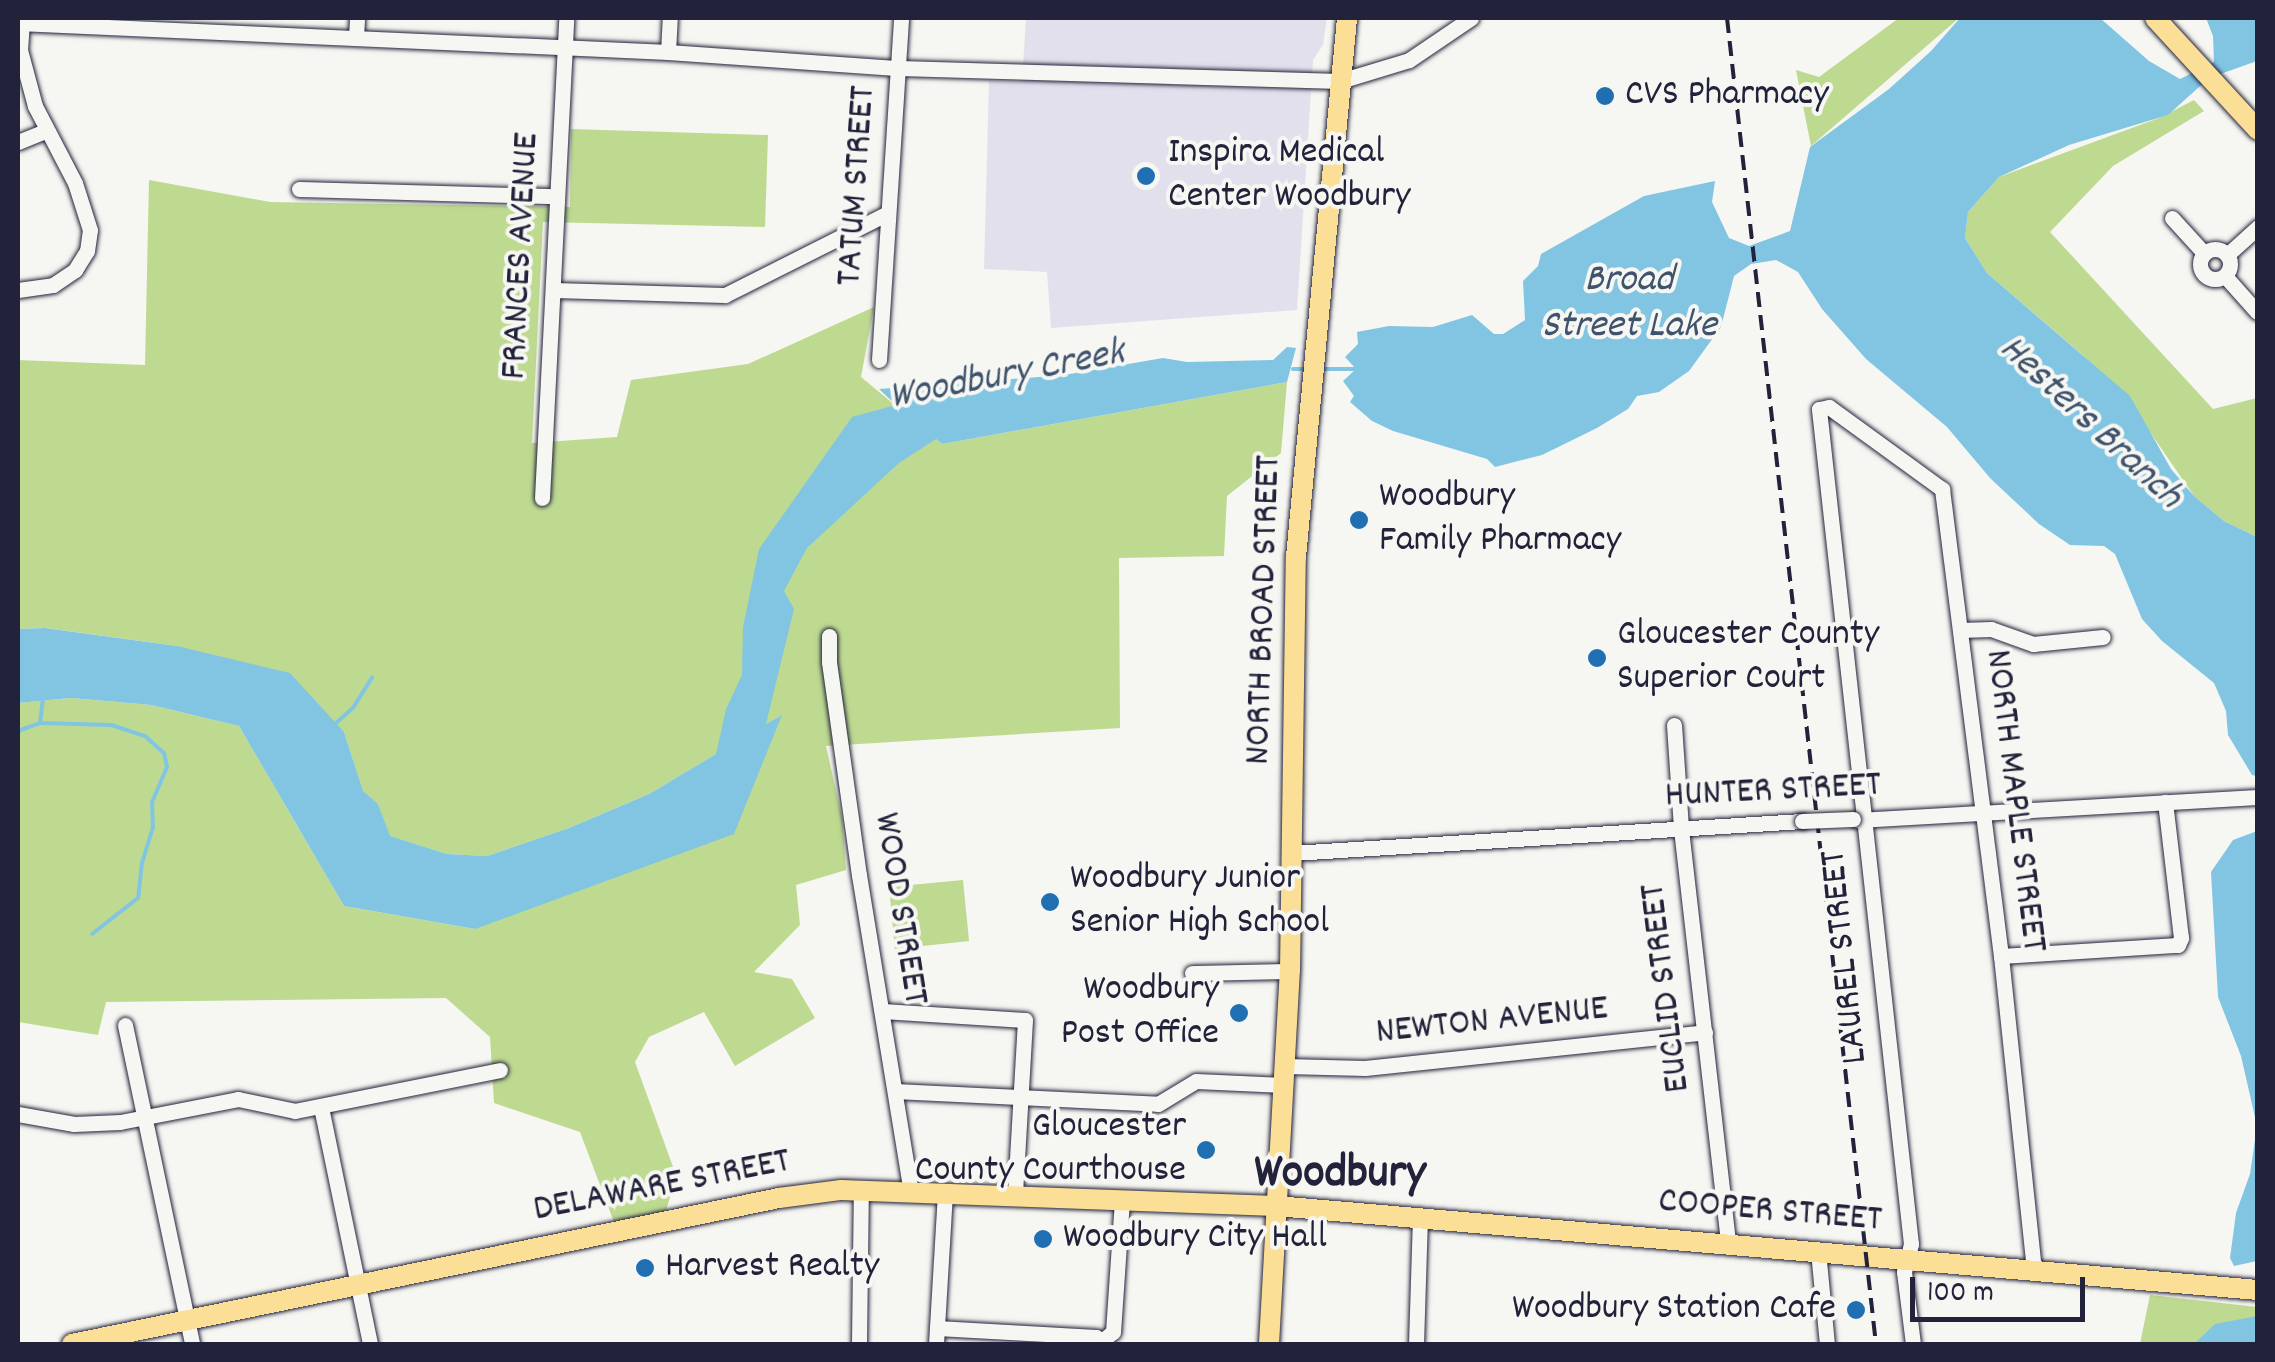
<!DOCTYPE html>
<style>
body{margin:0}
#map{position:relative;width:2275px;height:1362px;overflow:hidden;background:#f6f6f2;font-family:Dekko,sans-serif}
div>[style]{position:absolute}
.built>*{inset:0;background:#e2e0ed}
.green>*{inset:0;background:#beda91}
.water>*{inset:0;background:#82c5e3}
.stream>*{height:4px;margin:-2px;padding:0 2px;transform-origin:2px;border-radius:2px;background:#82c5e3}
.roads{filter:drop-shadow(0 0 2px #22223b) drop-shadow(0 0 2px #22223b)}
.minor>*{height:15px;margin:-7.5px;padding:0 7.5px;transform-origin:7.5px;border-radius:7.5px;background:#f6f6f2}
.minor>.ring{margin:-7.5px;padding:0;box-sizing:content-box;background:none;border:15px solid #f6f6f2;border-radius:50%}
.major>*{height:20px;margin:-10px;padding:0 10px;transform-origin:10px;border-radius:10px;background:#fbdf96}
.rail>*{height:4px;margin-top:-2px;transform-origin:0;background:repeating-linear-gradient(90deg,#22223b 0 15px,transparent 0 23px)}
.bridges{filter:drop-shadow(0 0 2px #22223b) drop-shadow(0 0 2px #22223b)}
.minor-bridge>*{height:15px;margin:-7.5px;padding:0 7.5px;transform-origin:7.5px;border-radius:7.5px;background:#f6f6f2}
.dots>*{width:28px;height:28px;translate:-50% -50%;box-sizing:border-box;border:5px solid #f6f6f2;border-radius:50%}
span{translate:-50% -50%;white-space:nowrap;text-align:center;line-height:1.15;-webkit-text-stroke:8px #f6f6f2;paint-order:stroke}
.poi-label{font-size:38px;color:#22223b}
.left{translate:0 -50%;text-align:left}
.right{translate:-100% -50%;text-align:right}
.street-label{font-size:38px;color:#22223b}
.water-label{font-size:40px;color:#3f536d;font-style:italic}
.district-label{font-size:48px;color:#22223b;font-weight:700}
.frame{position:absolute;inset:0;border:20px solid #22223b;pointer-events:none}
.scale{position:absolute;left:1910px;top:1277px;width:175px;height:45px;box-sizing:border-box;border:5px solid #22223b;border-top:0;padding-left:12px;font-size:30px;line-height:35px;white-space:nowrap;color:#22223b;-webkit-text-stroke:8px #f6f6f2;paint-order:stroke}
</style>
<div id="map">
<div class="built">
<i style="clip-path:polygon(1026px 18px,1327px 18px,1323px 45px,1313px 60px,1297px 310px,1051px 328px,1047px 272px,984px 269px,989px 81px,1022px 82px)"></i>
</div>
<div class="green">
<i style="clip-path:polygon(1899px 18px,1959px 18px,1811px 146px,1796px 70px,1819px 77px)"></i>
<i style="clip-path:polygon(2194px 100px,2204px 111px,2113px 166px,2050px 232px,2213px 409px,2257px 398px,2257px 537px,2224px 521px,2194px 496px,2152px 435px,2085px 357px,1987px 273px,1965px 238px,1968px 212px,1999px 177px,2159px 118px)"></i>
<i style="clip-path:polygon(571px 129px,768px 135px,765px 227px,543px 222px,532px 443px,617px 437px,631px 380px,748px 364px,874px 307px,861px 377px,942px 444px,1287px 382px,1281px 453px,1227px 496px,1224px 556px,1119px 558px,1120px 728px,826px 746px,842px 817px,846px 870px,796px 885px,800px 925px,754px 972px,792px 979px,815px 1018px,735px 1066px,704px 1012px,649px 1037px,635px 1062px,676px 1175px,666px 1211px,614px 1222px,580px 1132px,494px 1103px,490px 1037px,446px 998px,106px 1002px,98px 1035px,18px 1022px,18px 703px,71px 698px,151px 705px,239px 726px,344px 906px,475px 929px,780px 716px,649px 794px,569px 828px,487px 856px,447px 854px,389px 836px,378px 804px,363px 792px,344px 732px,177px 646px,46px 628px,18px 629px,18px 360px,145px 365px,149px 180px,270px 202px,570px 207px)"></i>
<i style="clip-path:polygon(963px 880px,969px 941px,895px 949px,889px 887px)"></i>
<i style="clip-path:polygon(2150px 1295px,2257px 1307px,2257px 1344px,2140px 1344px)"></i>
</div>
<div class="water">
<i style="clip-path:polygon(1960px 18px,2100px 18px,2149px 61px,2180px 79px,2214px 62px,2213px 36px,2206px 18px,2257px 18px,2257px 61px,2209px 78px,2168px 115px,2069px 145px,1999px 177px,1968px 212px,1965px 238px,1987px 273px,2130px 396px,2171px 469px,2194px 496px,2224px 521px,2257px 537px,2257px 776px,2252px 775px,2228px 735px,2226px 711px,2214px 683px,2162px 641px,2142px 619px,2115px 554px,2104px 546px,2070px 545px,2039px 524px,1990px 478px,1947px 427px,1866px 359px,1822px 309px,1798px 272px,1776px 260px,1751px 264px,1734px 276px,1721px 327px,1689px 371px,1659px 392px,1637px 396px,1628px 409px,1597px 428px,1542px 455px,1495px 467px,1487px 459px,1393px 431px,1372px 421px,1350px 402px,1354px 396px,1343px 381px,1356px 369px,1345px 357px,1358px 344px,1357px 332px,1389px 326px,1433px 327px,1472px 315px,1494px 334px,1503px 334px,1525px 320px,1523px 281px,1538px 266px,1541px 254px,1644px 196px,1715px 181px,1712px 202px,1729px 238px,1749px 246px,1790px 231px,1810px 147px,1889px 89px,1931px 51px)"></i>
<i style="clip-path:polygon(1287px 347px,1296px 348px,1287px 382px,942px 444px,936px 439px,899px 463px,807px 548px,784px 591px,794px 609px,766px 724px,782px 715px,734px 834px,475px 929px,344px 906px,239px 726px,151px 705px,71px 698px,18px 703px,18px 629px,45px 628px,177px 646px,290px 673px,344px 732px,363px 791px,378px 804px,390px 836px,447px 854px,487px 856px,569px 828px,649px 794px,716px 754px,726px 709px,742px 675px,743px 627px,759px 549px,852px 417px,896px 405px,879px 389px,1064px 375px,1163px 358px,1187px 362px,1273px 360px)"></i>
<i style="clip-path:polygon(2257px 831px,2257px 1261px,2234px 1266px,2230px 1258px,2236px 1213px,2250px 1174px,2257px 1126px,2241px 1056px,2218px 997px,2211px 872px,2233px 840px)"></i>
<i style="clip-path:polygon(2257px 1316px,2257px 1344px,2194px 1344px,2215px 1324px)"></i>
</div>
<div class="stream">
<i style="left:1293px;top:369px;width:15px"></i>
<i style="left:1322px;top:369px;width:36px"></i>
<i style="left:40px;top:723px;width:24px;rotate:-83deg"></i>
<i style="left:335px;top:724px;width:24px;rotate:-42deg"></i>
<i style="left:353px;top:708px;width:36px;rotate:-58deg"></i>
<i style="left:18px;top:731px;width:23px;rotate:-20deg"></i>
<i style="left:40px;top:723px;width:71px;rotate:1.6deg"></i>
<i style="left:111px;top:725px;width:36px;rotate:18deg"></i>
<i style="left:145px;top:736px;width:25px;rotate:42deg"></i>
<i style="left:164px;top:753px;width:14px;rotate:78deg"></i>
<i style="left:167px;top:767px;width:38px;rotate:113deg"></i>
<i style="left:152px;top:802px;width:25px;rotate:88deg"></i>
<i style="left:153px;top:827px;width:37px;rotate:107deg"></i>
<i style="left:142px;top:862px;width:36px;rotate:96deg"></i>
<i style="left:138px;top:898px;width:58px;rotate:142deg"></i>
</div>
<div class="roads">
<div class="minor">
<i style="left:18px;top:23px;width:651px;rotate:2.55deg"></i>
<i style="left:668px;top:52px;width:232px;rotate:4deg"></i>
<i style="left:899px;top:68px;width:441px;rotate:1.7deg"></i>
<i style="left:1340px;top:81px;width:72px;rotate:-16.9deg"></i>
<i style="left:1409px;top:60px;width:75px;rotate:-34.1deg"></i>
<i style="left:356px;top:38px;width:20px;rotate:-87deg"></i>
<i style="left:668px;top:52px;width:34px;rotate:-87deg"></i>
<i style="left:18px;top:142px;width:31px;rotate:-22deg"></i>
<i style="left:299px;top:189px;width:258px;rotate:1.6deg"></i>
<i style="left:2172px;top:218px;width:47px;rotate:47.6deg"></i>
<i class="ring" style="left:2200px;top:249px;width:15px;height:15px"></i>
<i style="left:2227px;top:255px;width:42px;rotate:-42.1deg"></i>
<i style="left:2225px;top:276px;width:48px;rotate:48.4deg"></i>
<i style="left:18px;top:290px;width:35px;rotate:-8deg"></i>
<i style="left:53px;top:285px;width:27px;rotate:-34deg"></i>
<i style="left:75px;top:270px;width:22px;rotate:-58deg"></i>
<i style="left:87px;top:251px;width:21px;rotate:-82deg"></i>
<i style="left:90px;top:230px;width:49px;rotate:-107.7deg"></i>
<i style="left:75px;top:183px;width:87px;rotate:-117.5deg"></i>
<i style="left:35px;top:106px;width:58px;rotate:-105deg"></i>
<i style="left:20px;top:50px;width:27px;rotate:-86deg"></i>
<i style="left:553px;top:290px;width:172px;rotate:1.7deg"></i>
<i style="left:725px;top:295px;width:180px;rotate:-26.7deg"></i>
<i style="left:879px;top:360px;width:343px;rotate:-86.3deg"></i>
<i style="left:542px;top:498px;width:481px;rotate:-87.1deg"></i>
<i style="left:1960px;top:630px;width:31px;rotate:-2deg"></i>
<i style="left:1991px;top:629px;width:45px;rotate:19.7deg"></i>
<i style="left:2033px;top:644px;width:70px;rotate:-5.7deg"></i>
<i style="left:829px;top:636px;width:26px;rotate:90deg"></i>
<i style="left:829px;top:662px;width:215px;rotate:82deg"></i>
<i style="left:859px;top:875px;width:321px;rotate:80.7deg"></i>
<i style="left:1674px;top:725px;width:104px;rotate:86.1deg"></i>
<i style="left:1681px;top:829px;width:417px;rotate:83.5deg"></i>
<i style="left:1857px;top:820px;width:402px;rotate:-3.3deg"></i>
<i style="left:1292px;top:853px;width:511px;rotate:-3.59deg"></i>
<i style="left:2001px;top:956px;width:177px;rotate:-3.6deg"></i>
<i style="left:2178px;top:945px;width:8px;rotate:-67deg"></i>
<i style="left:2181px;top:938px;width:137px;rotate:-96.7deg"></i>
<i style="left:1192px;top:973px;width:98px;rotate:-1.2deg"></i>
<i style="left:882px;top:1011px;width:143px;rotate:3.6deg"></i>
<i style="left:1025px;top:1020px;width:176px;rotate:93.3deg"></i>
<i style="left:125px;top:1025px;width:326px;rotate:78.1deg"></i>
<i style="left:1285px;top:1066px;width:80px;rotate:1.4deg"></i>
<i style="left:1365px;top:1068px;width:342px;rotate:-6deg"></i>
<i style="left:895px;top:1091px;width:263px;rotate:2.8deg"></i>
<i style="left:1158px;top:1104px;width:44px;rotate:-31.2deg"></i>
<i style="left:1196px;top:1081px;width:88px;rotate:2.6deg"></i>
<i style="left:321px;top:1107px;width:242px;rotate:78.3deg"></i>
<i style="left:18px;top:1114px;width:57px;rotate:10.1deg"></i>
<i style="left:74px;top:1124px;width:46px;rotate:-2.5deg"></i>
<i style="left:120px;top:1122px;width:120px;rotate:-11deg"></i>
<i style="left:238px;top:1099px;width:58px;rotate:11.9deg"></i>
<i style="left:295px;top:1111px;width:209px;rotate:-11.3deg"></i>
<i style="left:1818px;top:1251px;width:93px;rotate:84.5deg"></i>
<i style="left:937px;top:1328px;width:159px;rotate:3.2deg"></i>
<i style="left:1096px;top:1337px;width:9px;rotate:36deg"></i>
<i style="left:859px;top:1344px;width:154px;rotate:-89.3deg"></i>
<i style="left:936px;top:1344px;width:151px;rotate:-86.6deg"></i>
<i style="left:1098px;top:1344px;width:19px;rotate:-39deg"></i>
<i style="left:1113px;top:1332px;width:131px;rotate:-86.1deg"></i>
<i style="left:1416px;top:1344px;width:126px;rotate:-88.2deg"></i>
<i style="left:1913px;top:1344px;width:73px;rotate:-97.1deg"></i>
<i style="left:1904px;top:1272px;width:29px;rotate:-76deg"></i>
<i style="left:1911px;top:1244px;width:840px;rotate:-96.29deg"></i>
<i style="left:1819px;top:409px;width:10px;rotate:-11deg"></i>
<i style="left:1829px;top:407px;width:140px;rotate:36deg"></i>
<i style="left:1942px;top:489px;width:471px;rotate:82.8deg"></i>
<i style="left:2001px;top:956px;width:316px;rotate:84deg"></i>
</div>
<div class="major">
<i style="left:2155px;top:18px;width:152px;rotate:47.4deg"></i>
<i style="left:72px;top:1344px;width:722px;rotate:-11.67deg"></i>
<i style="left:779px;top:1198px;width:63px;rotate:-7.4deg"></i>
<i style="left:841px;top:1190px;width:435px;rotate:2.1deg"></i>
<i style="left:1276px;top:1206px;width:986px;rotate:4.89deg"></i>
<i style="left:1269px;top:1344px;width:374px;rotate:-86.8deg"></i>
<i style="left:1290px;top:971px;width:414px;rotate:-89.2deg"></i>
<i style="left:1296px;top:557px;width:541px;rotate:-84.59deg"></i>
</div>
</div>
<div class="rail">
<i style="left:1727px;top:18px;width:1334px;rotate:83.59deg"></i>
</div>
<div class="bridges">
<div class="minor-bridge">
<i style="left:1802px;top:821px;width:51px;rotate:-2.2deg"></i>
</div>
</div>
<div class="dots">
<i style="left:1605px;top:96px;background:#1f6fb2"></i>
<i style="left:1146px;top:176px;background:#1f6fb2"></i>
<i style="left:1359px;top:520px;background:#1f6fb2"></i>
<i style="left:1597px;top:658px;background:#1f6fb2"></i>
<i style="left:1050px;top:902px;background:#1f6fb2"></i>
<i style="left:1239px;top:1013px;background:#1f6fb2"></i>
<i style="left:1206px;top:1150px;background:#1f6fb2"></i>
<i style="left:1043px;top:1239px;background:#1f6fb2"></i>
<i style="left:645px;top:1268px;background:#1f6fb2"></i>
<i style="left:1856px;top:1310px;background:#1f6fb2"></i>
</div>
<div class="poi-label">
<span class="left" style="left:1625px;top:96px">CVS Pharmacy</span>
<span class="left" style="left:1168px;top:176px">Inspira Medical<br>Center Woodbury</span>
<span class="left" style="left:1379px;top:520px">Woodbury<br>Family Pharmacy</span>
<span class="left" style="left:1617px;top:658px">Gloucester County<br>Superior Court</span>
<span class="left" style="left:1070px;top:902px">Woodbury Junior<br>Senior High School</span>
<span class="right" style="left:1219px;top:1013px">Woodbury<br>Post Office</span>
<span class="right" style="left:1186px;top:1150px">Gloucester<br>County Courthouse</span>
<span class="left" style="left:1063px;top:1239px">Woodbury City Hall</span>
<span class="left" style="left:665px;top:1268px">Harvest Realty</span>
<span class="right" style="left:1836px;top:1310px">Woodbury Station Cafe</span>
</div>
<div class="street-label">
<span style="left:858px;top:186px;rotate:-86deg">TATUM STREET</span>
<span style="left:522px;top:256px;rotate:-87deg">FRANCES AVENUE</span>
<span style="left:1265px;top:610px;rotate:-88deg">NORTH BROAD STREET</span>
<span style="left:1773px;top:792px;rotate:-3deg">HUNTER STREET</span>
<span style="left:2014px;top:801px;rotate:83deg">NORTH MAPLE STREET</span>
<span style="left:899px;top:909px;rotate:81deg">WOOD STREET</span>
<span style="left:1846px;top:957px;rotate:-96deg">LAUREL STREET</span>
<span style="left:1667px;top:988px;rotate:-97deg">EUCLID STREET</span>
<span style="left:1492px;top:1022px;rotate:-6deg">NEWTON AVENUE</span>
<span style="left:662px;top:1187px;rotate:-11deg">DELAWARE STREET</span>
<span style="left:1770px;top:1212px;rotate:5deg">COOPER STREET</span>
</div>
<div class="water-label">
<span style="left:1629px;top:305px">Broad<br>Street Lake</span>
<span style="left:1007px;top:377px;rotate:-11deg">Woodbury Creek</span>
<span style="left:2089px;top:424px;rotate:43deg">Hesters Branch</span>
</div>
<div class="district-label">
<span style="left:1340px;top:1176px">Woodbury</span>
</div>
<div class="frame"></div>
<div class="scale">100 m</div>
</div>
